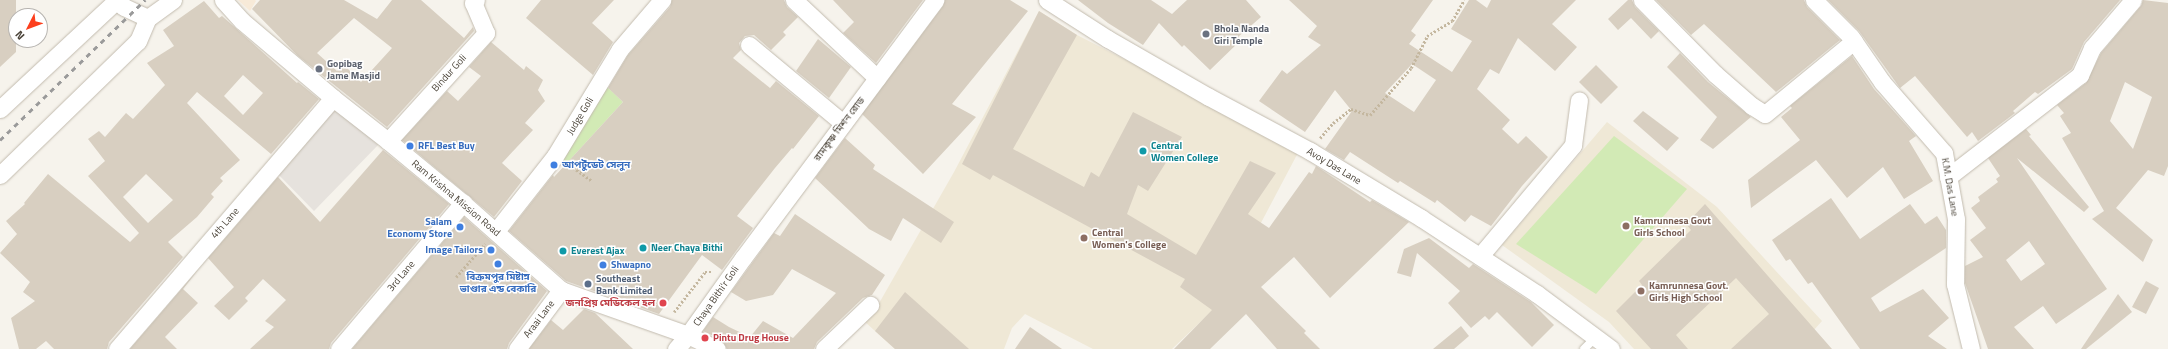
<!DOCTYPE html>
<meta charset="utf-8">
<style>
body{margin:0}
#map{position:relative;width:2168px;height:349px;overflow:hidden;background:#f6f3ec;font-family:"Titillium Web","Noto Sans Bengali",sans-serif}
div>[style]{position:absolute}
.commercial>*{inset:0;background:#f7ead8}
.industrial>*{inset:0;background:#e6e2dd}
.education>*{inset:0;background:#efe8d6}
.green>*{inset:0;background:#d2eab5}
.building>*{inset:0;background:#d8cfc1}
.path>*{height:2.5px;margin-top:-1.25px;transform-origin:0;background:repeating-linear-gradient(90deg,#c4b79f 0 2px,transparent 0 4px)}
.roads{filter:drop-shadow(0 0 1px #c2bbae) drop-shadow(0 0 1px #c2bbae)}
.service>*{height:8px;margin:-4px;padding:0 4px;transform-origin:4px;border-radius:4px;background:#fff}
.minor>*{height:17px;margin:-8.5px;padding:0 8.5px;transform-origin:8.5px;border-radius:8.5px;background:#fff}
.rail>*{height:3px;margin-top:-1.5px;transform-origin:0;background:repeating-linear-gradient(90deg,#9a9a9a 0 5px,transparent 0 10px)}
.dots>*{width:11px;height:11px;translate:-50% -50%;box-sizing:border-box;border:2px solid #fff;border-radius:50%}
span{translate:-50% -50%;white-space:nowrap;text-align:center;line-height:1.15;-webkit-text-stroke:3px #fff;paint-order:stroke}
.worship-label{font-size:10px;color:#5b616d;font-weight:700}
.left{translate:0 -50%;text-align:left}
.street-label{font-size:10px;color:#4b4439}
.culture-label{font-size:10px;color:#0d838f;font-weight:700}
.shop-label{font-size:10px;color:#366cbe;font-weight:700}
.right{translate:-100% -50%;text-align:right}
.education-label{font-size:10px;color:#785e54;font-weight:700}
.service-label{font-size:10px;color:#4e5e75;font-weight:700}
.health-label{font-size:10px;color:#be3a42;font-weight:700}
.north{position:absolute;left:8px;top:8px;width:40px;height:40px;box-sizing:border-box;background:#fff;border:1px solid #b7b4b0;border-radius:50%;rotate:228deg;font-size:11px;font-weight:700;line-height:16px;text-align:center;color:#4b4439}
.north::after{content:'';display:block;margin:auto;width:14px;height:18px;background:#fc3f1d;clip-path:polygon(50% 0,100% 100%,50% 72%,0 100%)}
</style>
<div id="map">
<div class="commercial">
<i style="clip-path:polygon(238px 0,255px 0,256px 1px,250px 11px)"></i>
</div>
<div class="industrial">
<i style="clip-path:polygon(331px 104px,380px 143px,314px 211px,275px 171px)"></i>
</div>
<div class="education">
<i style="clip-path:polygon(1039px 11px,1077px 35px,1300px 149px,1217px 306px,1172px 349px,1093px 349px,1025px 314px,1012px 328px,1004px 349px,895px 349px,864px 321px,878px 305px,954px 172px)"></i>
<i style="clip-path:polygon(1607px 122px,1717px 207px,1822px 321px,1797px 349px,1634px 349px,1609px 322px,1502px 245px)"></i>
</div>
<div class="green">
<i style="clip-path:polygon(601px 81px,623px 102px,567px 163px,555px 156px)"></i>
<i style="clip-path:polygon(1614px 136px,1687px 189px,1596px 294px,1516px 244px)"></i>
</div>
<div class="building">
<i style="clip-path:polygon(0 0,16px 0,16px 52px,0 67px)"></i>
<i style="clip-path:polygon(evenodd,260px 0,344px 0,377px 19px,392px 0,421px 0,464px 38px,473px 27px,474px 31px,387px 127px,298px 56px,252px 9px,260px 0,354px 18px,392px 48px,361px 82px,343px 64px,337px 71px,317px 53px,354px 18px)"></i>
<i style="clip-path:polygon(541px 0,614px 0,592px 23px,613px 42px,593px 75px,526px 18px)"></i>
<i style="clip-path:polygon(672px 0,784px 0,787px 7px,798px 17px,783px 32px,786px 35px,771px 50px,754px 35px,745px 36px,739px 43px,741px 50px,733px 58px,770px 88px,776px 81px,819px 116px,793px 149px,792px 148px,775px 168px,737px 216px,753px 228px,722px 270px,702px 255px,659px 314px,566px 281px,509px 231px,553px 175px,554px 177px,623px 102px,608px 88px,628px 55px,670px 7px)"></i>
<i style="clip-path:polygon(833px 0,923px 0,876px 63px,843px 33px,854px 22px)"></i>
<i style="clip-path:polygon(945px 0,1010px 0,1028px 11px,952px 104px,976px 117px,923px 174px,862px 114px,943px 6px)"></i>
<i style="clip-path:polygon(1078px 0,1151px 0,1172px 14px,1187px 0,1246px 0,1261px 17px,1238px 37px,1241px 40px,1210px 70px,1184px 45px,1182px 47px,1159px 23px,1143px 45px,1108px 23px)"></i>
<i style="clip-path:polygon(evenodd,1289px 0,1433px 0,1411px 31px,1416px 35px,1409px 44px,1452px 72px,1472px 41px,1451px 29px,1469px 0,1476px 0,1487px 8px,1491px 0,1576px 0,1552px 24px,1577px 47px,1555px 71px,1518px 38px,1499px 74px,1490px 69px,1477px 89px,1510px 120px,1502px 129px,1518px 144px,1526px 136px,1548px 157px,1522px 186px,1491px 226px,1471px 215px,1465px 222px,1437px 200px,1435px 203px,1400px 181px,1398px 183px,1350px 152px,1344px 160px,1325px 149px,1352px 111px,1335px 90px,1305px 132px,1259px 101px,1282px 70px,1287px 74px,1321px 45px,1308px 37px,1317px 26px,1289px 0,1412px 64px,1436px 80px,1414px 112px,1385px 93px,1412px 64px)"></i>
<i style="clip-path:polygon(1628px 0,1632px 0,1635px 7px,1659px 31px,1651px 39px,1631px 18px,1618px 30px,1608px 19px)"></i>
<i style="clip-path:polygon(1656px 0,1804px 0,1807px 7px,1840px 40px,1776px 92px,1704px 24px,1691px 35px)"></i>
<i style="clip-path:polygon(1828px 0,2120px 0,2084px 42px,2072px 69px,2038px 94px,2035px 92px,2013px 111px,2015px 113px,1978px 141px,1972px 132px,1967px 137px,1915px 76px,1900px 88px,1859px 31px)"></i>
<i style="clip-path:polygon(evenodd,2143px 0,2168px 3px,2168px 166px,2164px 176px,2148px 170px,2116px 208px,2153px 240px,2143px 262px,2092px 219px,2104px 211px,2062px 138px,2071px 133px,2060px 116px,2064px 113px,2057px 105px,2086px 83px,2101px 53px,2141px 6px,2143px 0,2125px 82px,2152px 97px,2133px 149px,2110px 121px,2125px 82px)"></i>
<i style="clip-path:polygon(evenodd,204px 1px,219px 18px,222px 16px,297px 83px,298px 82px,319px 99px,271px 154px,197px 92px,187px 103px,240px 160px,220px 178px,223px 181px,211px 194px,214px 197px,197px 217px,168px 242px,183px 257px,109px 342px,107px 349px,54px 349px,46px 341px,36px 349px,19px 349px,11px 318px,35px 301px,23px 292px,30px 282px,0 253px,17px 234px,6px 221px,25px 204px,24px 203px,48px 174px,130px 242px,139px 233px,88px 176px,105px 161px,88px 139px,99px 131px,105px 137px,126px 113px,133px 119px,165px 85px,147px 63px,174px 46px,163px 30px,204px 1px,243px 75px,263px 93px,243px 115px,224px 96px,243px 75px,204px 1px,146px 174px,173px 200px,148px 223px,123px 197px,146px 174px)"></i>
<i style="clip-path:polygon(1039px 11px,1077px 35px,1013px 149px,1084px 187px,1091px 172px,1099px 177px,1133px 112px,1182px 137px,1148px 191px,1138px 185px,1127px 214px,1196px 255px,1250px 161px,1276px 173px,1248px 214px,1269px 228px,1309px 172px,1312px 174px,1316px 166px,1370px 202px,1372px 200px,1409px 222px,1330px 298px,1294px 257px,1261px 287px,1306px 331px,1304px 333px,1320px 349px,1277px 349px,1246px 314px,1210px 349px,1174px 349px,1212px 310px,1180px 287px,1185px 279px,993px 175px,990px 180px,962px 164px)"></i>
<i style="clip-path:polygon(818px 39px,851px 67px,829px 98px,796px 71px)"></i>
<i style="clip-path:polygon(491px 42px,524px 70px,526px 66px,543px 80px,538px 90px,545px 101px,525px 123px,533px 130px,502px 163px,522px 181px,494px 217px,402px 140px,447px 91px,458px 101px,481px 76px,469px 67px)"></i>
<i style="clip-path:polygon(1680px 53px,1708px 82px,1751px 117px,1713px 149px,1700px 140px,1717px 117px,1667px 67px)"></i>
<i style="clip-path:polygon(1852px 56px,1874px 89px,1916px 136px,1909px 141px,1933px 181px,1904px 199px,1883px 167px,1847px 198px,1816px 160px,1751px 208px,1748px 180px,1800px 140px,1781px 117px,1792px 108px,1790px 106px)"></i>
<i style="clip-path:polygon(1596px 65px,1618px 87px,1601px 104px,1579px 82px)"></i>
<i style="clip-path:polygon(1643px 111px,1679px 138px,1667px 151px,1633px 121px)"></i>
<i style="clip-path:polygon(evenodd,2026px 129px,2031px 135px,2029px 136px,2089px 207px,2084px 212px,2017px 158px,2107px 289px,2056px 324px,2043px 306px,2014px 327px,2034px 349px,1988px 349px,1965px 283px,1965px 266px,1983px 257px,1970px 240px,1986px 228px,1971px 208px,1980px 201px,1978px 197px,1998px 182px,1996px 179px,2000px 176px,1988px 158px,2026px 129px,2029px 241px,2045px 264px,2021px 281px,2006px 260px,2029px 241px)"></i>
<i style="clip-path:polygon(845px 138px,875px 165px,873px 169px,954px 222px,941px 243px,903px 218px,891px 241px,869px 229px,815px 178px)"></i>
<i style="clip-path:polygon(383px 150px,449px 204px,331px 343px,329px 349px,250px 349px,274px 327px,265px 321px,286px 300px,263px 279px,245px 298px,248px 301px,229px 320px,214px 306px,234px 287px,208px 258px,278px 177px,320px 222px)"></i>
<i style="clip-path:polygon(1831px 198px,1860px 239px,1910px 204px,1925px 224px,1937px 216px,1946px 230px,1946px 248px,1871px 298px,1880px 312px,1923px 289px,1949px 318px,1928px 336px,1947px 349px,1860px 349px,1812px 282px,1808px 284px,1790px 259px,1786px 261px,1772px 240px)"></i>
<i style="clip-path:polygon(1705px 204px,1761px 268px,1832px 349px,1731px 349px,1769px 314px,1736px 278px,1676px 335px,1688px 349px,1651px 349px,1616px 311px,1642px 285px,1639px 281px,1691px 230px,1686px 224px)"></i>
<i style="clip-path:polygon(795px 214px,885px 275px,872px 295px,863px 298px,817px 342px,814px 349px,727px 349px,722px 340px,703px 331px,713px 317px,729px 327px,750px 337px,763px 321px,793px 338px,836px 293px,792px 269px,773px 295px,746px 301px,731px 292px,774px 233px,780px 236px)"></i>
<i style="clip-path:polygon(464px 217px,547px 291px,509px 343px,507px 349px,352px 349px)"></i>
<i style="clip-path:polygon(1429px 238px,1469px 268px,1473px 264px,1531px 302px,1554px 325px,1532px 347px,1497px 312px,1489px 320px,1485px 316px,1471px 328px,1448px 303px,1460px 291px,1417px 253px,1411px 277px,1397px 273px,1404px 249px)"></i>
<i style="clip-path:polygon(198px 270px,183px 289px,198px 303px,165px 337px,177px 349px,130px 349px)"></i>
<i style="clip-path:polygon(2146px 281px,2159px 288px,2146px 314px,2132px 307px)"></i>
<i style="clip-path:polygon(905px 292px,969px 349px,895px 349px,875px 331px)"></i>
<i style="clip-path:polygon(2118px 294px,2132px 312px,2086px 349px,2081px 349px)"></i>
<i style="clip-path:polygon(584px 309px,595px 313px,633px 349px,529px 349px,551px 320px,563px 330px)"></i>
<i style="clip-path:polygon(1461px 326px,1469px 336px,1454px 349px,1433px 349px)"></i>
<i style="clip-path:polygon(1030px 327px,1062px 349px,1015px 349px)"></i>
</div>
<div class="path">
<i style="left:1320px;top:138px;width:20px;rotate:-49deg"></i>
<i style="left:1333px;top:123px;width:23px;rotate:-38deg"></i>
<i style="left:1351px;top:109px;width:20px;rotate:18deg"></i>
<i style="left:1370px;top:115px;width:62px;rotate:-48.9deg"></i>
<i style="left:1411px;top:68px;width:36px;rotate:-63deg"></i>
<i style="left:1427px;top:36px;width:29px;rotate:-31deg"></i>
<i style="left:1452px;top:21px;width:24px;rotate:-60deg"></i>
<i style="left:570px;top:165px;width:27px;rotate:36deg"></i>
<i style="left:456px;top:277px;width:44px;rotate:-48.7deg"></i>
<i style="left:674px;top:312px;width:51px;rotate:-52.2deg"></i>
<i style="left:705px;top:272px;width:7px"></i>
</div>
<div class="roads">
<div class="service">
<i style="left:1584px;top:349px;width:17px;rotate:-45deg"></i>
</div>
<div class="minor">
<i style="left:115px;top:0;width:11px;rotate:38deg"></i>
<i style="left:124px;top:7px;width:26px;rotate:25deg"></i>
<i style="left:148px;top:18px;width:31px;rotate:-36deg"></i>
<i style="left:223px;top:0;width:28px;rotate:48deg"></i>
<i style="left:242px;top:21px;width:119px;rotate:40.2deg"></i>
<i style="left:333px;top:98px;width:70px;rotate:38deg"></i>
<i style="left:388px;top:141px;width:97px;rotate:39.6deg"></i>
<i style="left:463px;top:203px;width:131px;rotate:41.6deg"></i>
<i style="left:561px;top:290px;width:135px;rotate:19.5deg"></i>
<i style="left:688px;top:335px;width:32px;rotate:26deg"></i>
<i style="left:794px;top:0;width:114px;rotate:43.2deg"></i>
<i style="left:1047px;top:0;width:72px;rotate:32.6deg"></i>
<i style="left:1108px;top:39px;width:116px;rotate:29.9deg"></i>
<i style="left:1209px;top:97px;width:115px;rotate:28.1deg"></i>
<i style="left:1310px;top:151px;width:130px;rotate:31.1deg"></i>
<i style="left:1421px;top:218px;width:139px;rotate:33.2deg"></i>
<i style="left:1537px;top:294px;width:92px;rotate:36.6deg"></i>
<i style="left:1642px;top:0;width:104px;rotate:45.4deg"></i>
<i style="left:1715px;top:74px;width:49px;rotate:40.9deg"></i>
<i style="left:1752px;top:106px;width:15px;rotate:32deg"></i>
<i style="left:1765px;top:114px;width:115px;rotate:-39.4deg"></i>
<i style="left:1814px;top:0;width:52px;rotate:45deg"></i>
<i style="left:1851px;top:37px;width:55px;rotate:55.4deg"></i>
<i style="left:1882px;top:82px;width:94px;rotate:48.9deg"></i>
<i style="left:1944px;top:153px;width:67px;rotate:79.7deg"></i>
<i style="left:1956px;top:219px;width:65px;rotate:90.9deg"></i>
<i style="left:1955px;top:284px;width:67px;rotate:76.2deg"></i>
<i style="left:749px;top:45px;width:122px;rotate:39.7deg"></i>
<i style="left:0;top:109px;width:160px;rotate:-43deg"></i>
<i style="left:388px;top:141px;width:146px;rotate:-47.8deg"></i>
<i style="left:486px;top:33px;width:33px;rotate:-113deg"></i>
<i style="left:473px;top:3px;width:4px;rotate:-45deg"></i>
<i style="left:0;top:175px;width:192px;rotate:-44.2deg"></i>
<i style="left:138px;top:41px;width:25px;rotate:-67deg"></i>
<i style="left:1948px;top:177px;width:167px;rotate:-37.7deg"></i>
<i style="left:2080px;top:75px;width:30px;rotate:-66deg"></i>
<i style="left:2092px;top:48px;width:63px;rotate:-49.5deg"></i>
<i style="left:496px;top:231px;width:95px;rotate:-51.8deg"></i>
<i style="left:555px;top:156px;width:125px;rotate:-58.7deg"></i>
<i style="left:620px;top:49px;width:65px;rotate:-49.4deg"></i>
<i style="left:1480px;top:256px;width:145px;rotate:-50deg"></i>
<i style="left:1573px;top:145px;width:45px;rotate:-82.4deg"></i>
<i style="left:117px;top:349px;width:331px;rotate:-49.3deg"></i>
<i style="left:339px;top:349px;width:192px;rotate:-49.7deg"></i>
<i style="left:517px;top:349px;width:74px;rotate:-53.3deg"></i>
<i style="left:676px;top:349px;width:18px;rotate:-49deg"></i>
<i style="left:688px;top:335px;width:95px;rotate:-54.5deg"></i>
<i style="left:743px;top:258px;width:322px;rotate:-53.3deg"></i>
<i style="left:824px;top:349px;width:64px;rotate:-43.7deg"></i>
</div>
</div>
<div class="rail">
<i style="left:0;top:140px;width:202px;rotate:-44deg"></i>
</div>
<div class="dots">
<i style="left:1206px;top:34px;background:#6b7280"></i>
<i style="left:319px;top:69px;background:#6b7280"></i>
<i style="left:410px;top:146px;background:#3f7fe0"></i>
<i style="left:1143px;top:151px;background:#0f9aa8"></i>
<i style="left:554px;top:165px;background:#3f7fe0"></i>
<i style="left:1626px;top:226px;background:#8d6e63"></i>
<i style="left:460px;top:227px;background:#3f7fe0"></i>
<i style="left:1084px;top:238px;background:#8d6e63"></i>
<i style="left:643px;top:248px;background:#0f9aa8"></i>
<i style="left:491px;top:250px;background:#3f7fe0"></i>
<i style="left:563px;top:251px;background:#0f9aa8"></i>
<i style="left:498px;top:264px;background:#3f7fe0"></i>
<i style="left:603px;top:265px;background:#3f7fe0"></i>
<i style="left:588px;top:284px;background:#5c6f8a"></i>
<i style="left:1641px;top:291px;background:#8d6e63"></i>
<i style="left:663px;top:303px;background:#e0444e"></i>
<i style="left:705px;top:338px;background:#e0444e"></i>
</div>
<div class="worship-label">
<span class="left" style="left:1214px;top:34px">Bhola Nanda<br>Giri Temple</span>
<span class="left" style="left:327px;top:69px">Gopibag<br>Jame Masjid</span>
</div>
<div class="street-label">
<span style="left:449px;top:73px;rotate:-48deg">Bindur Goli</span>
<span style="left:580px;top:116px;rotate:-59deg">Judge Goli</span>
<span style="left:839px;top:129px;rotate:-53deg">রামকৃষ্ণ মিশন রোড</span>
<span style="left:1334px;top:166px;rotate:31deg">Avoy Das Lane</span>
<span style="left:1950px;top:187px;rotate:80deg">K.M. Das Lane</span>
<span style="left:456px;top:198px;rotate:40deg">Ram Krishna Mission Road</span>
<span style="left:225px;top:223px;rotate:-49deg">4th Lane</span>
<span style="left:401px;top:276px;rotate:-50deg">3rd Lane</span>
<span style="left:716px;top:296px;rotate:-55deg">Chaya Bithi'r Goli</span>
<span style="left:539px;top:319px;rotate:-53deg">Araai Lane</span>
</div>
<div class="culture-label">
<span class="left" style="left:1151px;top:151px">Central<br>Women College</span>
<span class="left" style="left:651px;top:248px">Neer Chaya Bithi</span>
<span class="left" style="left:571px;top:251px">Everest Ajax</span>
</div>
<div class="shop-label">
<span class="left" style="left:418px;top:146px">RFL Best Buy</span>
<span class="left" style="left:562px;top:165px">আপটুঁডেট সেলুন</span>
<span class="right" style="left:452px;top:227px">Salam<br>Economy Store</span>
<span class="right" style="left:483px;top:250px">Image Tailors</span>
<span class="left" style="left:611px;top:265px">Shwapno</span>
<span style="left:498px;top:282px">বিক্রমপুর মিষ্টান্ন<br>ভাণ্ডার এন্ড বেকারি</span>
</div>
<div class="education-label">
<span class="left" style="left:1634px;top:226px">Kamrunnesa Govt<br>Girls School</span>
<span class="left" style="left:1092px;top:238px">Central<br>Women's College</span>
<span class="left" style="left:1649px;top:291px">Kamrunnesa Govt.<br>Girls High School</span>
</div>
<div class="service-label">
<span class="left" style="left:596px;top:284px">Southeast<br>Bank Limited</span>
</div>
<div class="health-label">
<span class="right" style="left:655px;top:303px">জনপ্রিয় মেডিকেল হল</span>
<span class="left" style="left:713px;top:338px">Pintu Drug House</span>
</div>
<div class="north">N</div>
</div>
